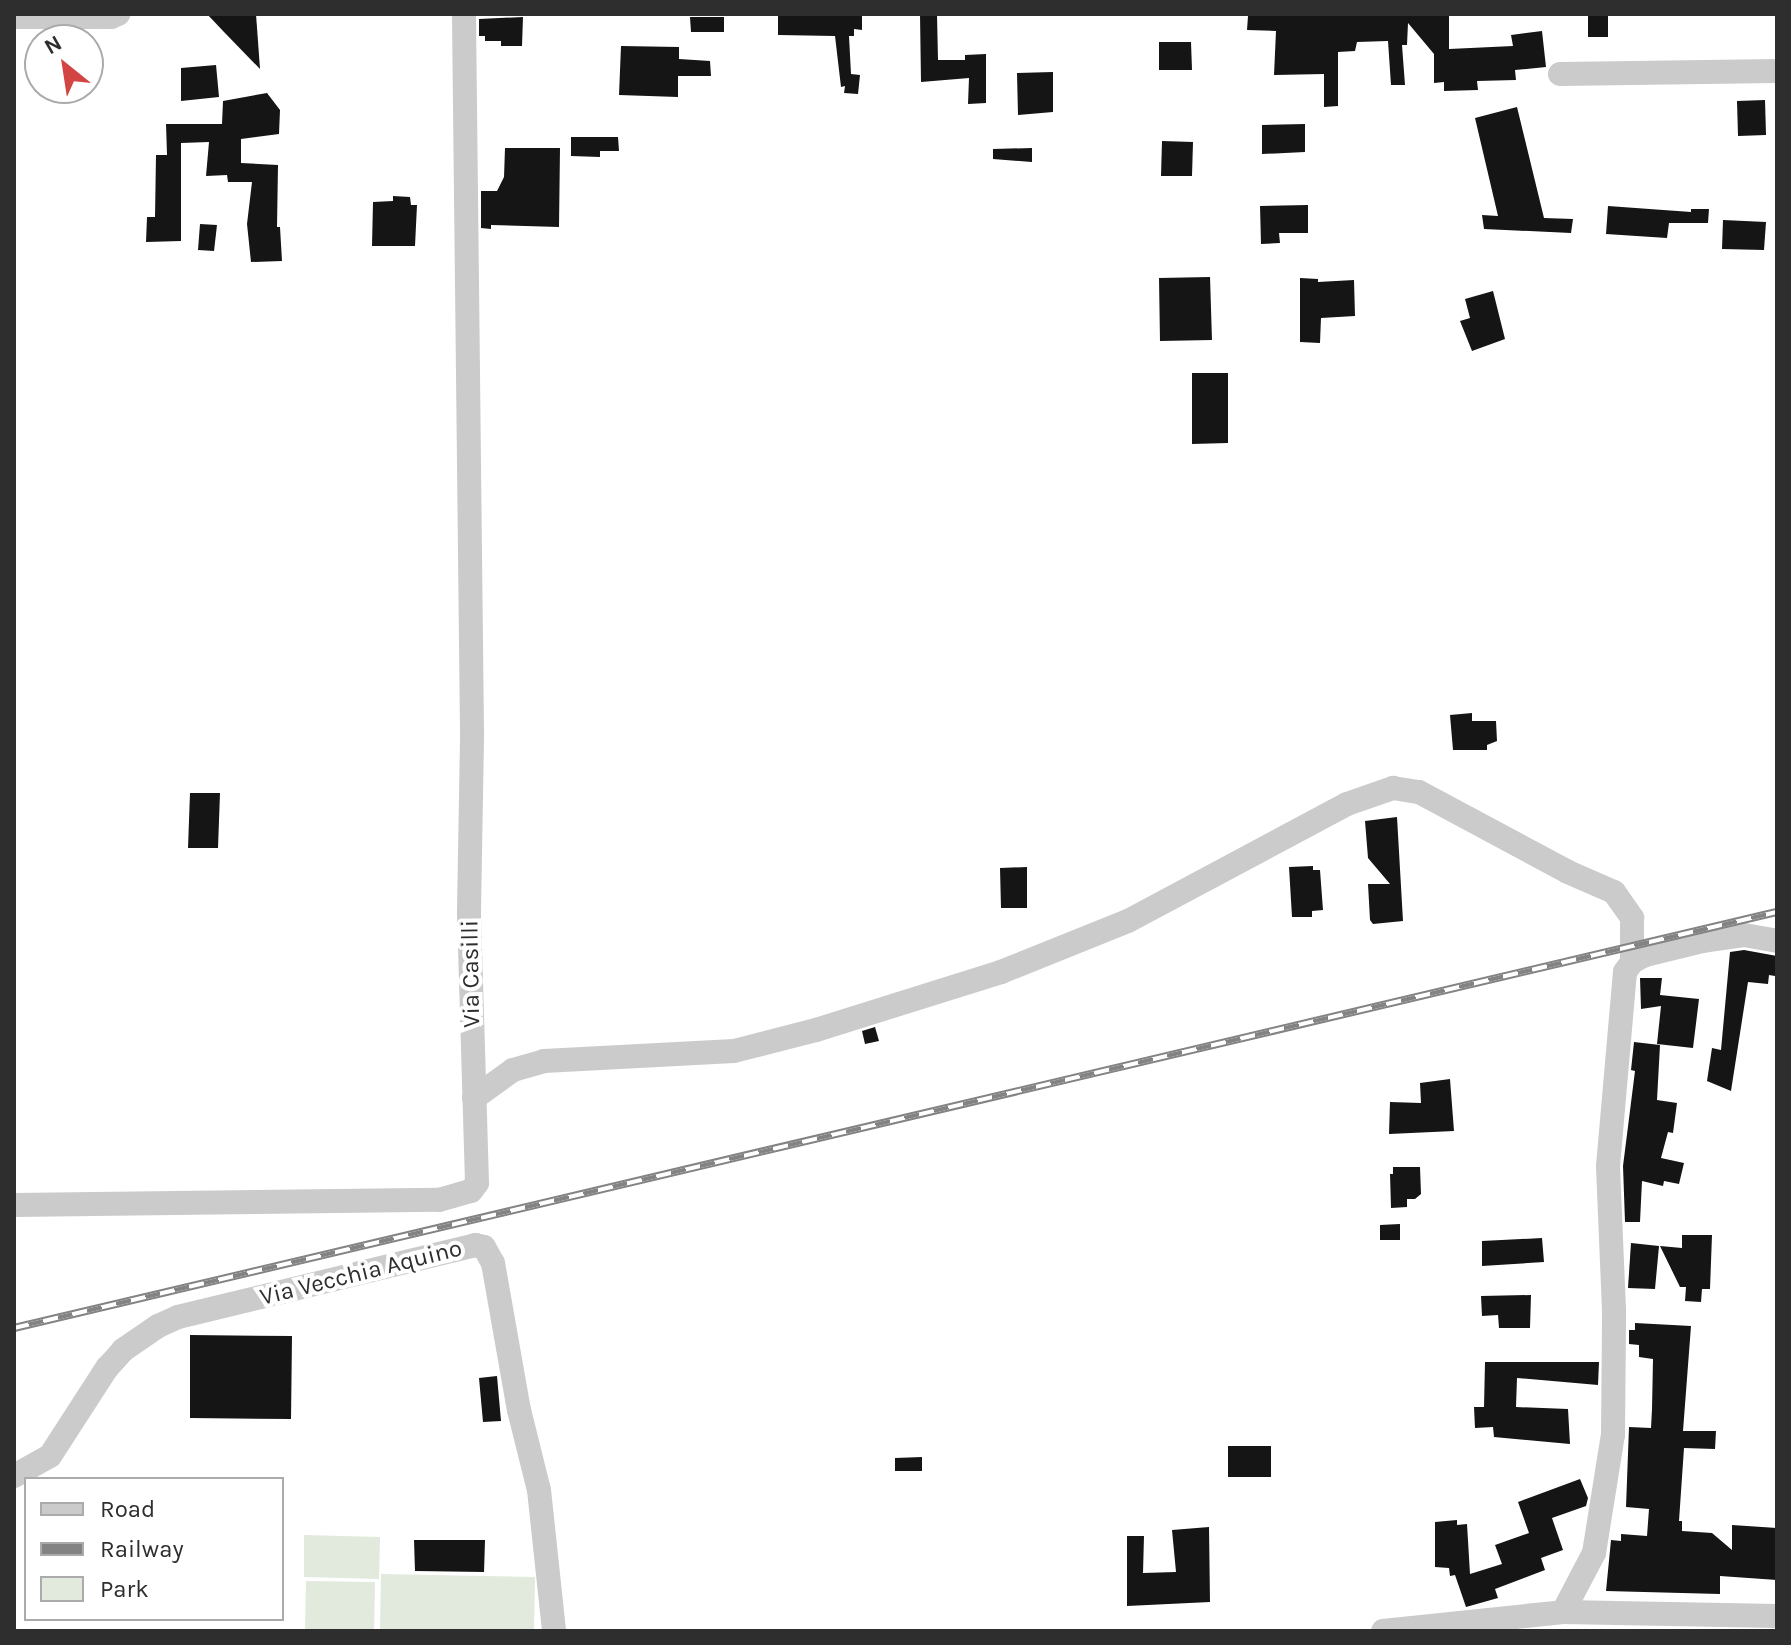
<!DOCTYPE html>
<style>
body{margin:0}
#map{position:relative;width:1791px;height:1645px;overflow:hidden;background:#fff;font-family:Karla,sans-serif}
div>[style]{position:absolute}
.green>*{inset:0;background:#e2e9dd}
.building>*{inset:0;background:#151515}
.minor>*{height:24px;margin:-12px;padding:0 12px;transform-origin:12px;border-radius:12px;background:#cbcbcb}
.rail>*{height:8px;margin-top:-4px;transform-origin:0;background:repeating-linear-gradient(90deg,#fff 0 15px,#838383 0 30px);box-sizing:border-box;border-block:2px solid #838383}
span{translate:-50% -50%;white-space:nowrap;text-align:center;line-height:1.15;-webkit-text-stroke:8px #fff;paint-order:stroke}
.street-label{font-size:24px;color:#2e2e2e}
.frame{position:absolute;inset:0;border:16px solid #2e2e2e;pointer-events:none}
.legend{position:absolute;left:24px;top:1477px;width:260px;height:144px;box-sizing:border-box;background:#fff;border:2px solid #ababab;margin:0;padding:10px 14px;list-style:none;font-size:24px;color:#2e2e2e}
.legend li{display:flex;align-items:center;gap:16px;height:40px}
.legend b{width:40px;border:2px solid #ababab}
.north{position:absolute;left:24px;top:24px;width:80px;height:80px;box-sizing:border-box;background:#fff;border:2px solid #ababab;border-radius:50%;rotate:330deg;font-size:22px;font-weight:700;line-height:32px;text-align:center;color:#2e2e2e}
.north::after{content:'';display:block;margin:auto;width:28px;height:36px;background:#d24542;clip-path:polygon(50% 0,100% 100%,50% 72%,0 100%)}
</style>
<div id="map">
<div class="green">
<i style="clip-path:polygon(304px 1535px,380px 1537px,379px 1579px,304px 1577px)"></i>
<i style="clip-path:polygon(381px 1574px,535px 1577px,534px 1631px,380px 1631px)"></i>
<i style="clip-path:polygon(306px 1581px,375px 1582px,374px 1631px,305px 1631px)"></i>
</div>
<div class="building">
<i style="clip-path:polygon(207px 14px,256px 14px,260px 69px,224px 32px)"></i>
<i style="clip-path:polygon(778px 14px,862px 14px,862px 30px,854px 29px,854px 36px,849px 36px,851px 74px,860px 75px,858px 94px,844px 93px,845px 86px,841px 87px,835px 36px,778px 35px)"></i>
<i style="clip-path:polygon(920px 14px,937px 14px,938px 60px,965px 60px,965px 55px,986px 54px,986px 103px,968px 104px,969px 78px,921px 82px)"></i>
<i style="clip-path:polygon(1329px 14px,1449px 14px,1449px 49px,1513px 46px,1511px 35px,1542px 31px,1546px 67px,1515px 70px,1516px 80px,1477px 81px,1478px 90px,1444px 91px,1444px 82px,1434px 83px,1434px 54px,1408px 23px,1407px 45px,1402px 45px,1405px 85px,1391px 85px,1388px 41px,1357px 42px,1355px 51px,1338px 52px,1338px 106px,1324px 107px,1324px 74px,1274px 75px,1276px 31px,1247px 30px,1248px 16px)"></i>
<i style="clip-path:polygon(1588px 14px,1608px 16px,1608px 37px,1588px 37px)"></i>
<i style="clip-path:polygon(523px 17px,522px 46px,501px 46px,501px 41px,485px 41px,485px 36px,479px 36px,479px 19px)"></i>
<i style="clip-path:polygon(690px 17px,724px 17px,724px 32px,691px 32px)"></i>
<i style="clip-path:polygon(1159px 42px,1191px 42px,1192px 70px,1159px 70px)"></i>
<i style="clip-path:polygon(621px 46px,679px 47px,679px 59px,710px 61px,711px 76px,678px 76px,678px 97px,619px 95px)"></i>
<i style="clip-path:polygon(216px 65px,219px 97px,181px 101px,181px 68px)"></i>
<i style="clip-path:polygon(1053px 72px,1053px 112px,1018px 115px,1017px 73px)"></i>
<i style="clip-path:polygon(267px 93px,280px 110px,279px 134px,241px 139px,241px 163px,278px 165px,277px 227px,280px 227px,282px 261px,251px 262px,247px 224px,252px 182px,228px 182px,227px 175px,206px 176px,209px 142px,181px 143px,181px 241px,146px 242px,147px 217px,155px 217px,156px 155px,167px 155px,166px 124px,222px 124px,223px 101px)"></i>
<i style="clip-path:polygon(1765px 100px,1766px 135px,1738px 136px,1737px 101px)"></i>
<i style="clip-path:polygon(1517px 107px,1544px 218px,1573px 219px,1571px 233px,1484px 229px,1482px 215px,1498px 216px,1475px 118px)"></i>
<i style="clip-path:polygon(1305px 124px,1305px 152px,1262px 154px,1262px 125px)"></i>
<i style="clip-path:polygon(571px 137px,618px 137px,619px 151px,600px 151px,600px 157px,571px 156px)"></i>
<i style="clip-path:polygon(1162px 141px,1193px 142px,1192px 176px,1161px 176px)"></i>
<i style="clip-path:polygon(505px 148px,560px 148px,559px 227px,491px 225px,491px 229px,481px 228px,481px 191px,497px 191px,504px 177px)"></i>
<i style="clip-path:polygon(1032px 148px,1032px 162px,993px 159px,993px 149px)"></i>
<i style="clip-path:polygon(393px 196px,410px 197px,411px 205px,417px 205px,415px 246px,372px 246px,373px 202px,393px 201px)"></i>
<i style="clip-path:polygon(1308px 205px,1308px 233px,1279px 233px,1280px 243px,1261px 244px,1260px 206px)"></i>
<i style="clip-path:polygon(1608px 206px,1691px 212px,1691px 209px,1709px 209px,1708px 223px,1669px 223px,1667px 238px,1606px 234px)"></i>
<i style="clip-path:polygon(1723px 220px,1766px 222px,1764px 250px,1722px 249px)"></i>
<i style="clip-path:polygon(200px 224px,217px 225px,214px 251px,198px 250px)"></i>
<i style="clip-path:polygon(1210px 277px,1212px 340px,1160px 341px,1159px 278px)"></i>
<i style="clip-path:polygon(1300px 278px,1318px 279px,1318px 282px,1354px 280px,1355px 316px,1321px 318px,1320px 343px,1300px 342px)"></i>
<i style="clip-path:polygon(1493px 291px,1505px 339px,1472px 351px,1460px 321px,1470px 318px,1465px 299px)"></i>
<i style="clip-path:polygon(1192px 373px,1228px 373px,1228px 443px,1192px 444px)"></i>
<i style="clip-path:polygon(1472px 713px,1472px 721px,1496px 721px,1497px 741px,1487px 745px,1487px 750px,1453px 750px,1450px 715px)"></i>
<i style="clip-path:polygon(190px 793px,220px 793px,218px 848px,188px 848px)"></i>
<i style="clip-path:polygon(1397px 817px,1403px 921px,1373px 924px,1370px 920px,1368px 884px,1390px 884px,1368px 858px,1365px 821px)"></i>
<i style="clip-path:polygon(1313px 866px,1313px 870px,1320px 870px,1323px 910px,1312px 911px,1312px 917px,1292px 917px,1289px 867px)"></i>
<i style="clip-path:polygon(1027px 867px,1027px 908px,1001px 908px,1000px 868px)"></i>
<i style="clip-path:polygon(1744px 950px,1777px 956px,1775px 976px,1769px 975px,1768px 984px,1748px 982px,1731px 1091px,1707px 1081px,1712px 1048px,1721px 1050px,1730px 952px)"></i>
<i style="clip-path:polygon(1640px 978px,1662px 978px,1660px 995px,1699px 999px,1693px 1048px,1657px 1044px,1661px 1006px,1641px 1009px)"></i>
<i style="clip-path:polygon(875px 1027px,879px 1041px,865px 1044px,862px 1031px)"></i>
<i style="clip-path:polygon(1634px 1042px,1660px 1045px,1657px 1100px,1677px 1103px,1673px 1133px,1668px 1132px,1661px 1158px,1684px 1163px,1679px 1184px,1664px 1181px,1663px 1186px,1642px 1181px,1640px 1222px,1625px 1222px,1623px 1166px,1635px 1071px,1631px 1070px)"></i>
<i style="clip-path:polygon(1450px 1079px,1454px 1131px,1389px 1134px,1390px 1102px,1421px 1103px,1420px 1083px)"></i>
<i style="clip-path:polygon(1393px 1167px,1420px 1167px,1421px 1194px,1415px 1199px,1407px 1199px,1407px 1207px,1391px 1208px,1390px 1174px,1393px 1174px)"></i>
<i style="clip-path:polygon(1400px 1224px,1400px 1240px,1380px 1240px,1380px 1225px)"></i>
<i style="clip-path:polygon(1682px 1235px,1712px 1235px,1710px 1289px,1702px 1289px,1701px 1302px,1685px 1301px,1686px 1287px,1680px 1287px,1660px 1246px,1682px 1248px)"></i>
<i style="clip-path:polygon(1542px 1238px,1544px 1262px,1482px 1266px,1482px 1241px)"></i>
<i style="clip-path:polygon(1631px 1243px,1659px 1246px,1655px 1289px,1628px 1288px)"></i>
<i style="clip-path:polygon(1531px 1295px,1530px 1328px,1499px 1328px,1498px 1315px,1482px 1316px,1481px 1296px)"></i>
<i style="clip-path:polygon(1635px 1323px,1691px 1326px,1683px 1431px,1716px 1431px,1715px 1449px,1684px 1448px,1679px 1521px,1682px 1521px,1682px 1531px,1712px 1533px,1732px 1550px,1732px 1525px,1777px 1528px,1777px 1580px,1720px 1576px,1720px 1594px,1606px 1591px,1611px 1540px,1621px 1541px,1621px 1534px,1647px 1536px,1649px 1509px,1626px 1507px,1629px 1427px,1651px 1428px,1652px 1409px,1653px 1359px,1639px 1357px,1639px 1345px,1629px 1344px,1629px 1330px,1635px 1330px)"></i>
<i style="clip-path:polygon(190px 1335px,292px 1336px,291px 1419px,190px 1418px)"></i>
<i style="clip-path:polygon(1485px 1362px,1599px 1362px,1598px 1385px,1517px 1378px,1516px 1407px,1568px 1409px,1570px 1444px,1494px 1437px,1493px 1427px,1475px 1428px,1474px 1407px,1484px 1407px)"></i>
<i style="clip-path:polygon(497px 1376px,501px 1421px,483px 1422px,479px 1378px)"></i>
<i style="clip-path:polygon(1228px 1446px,1271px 1446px,1271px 1477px,1228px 1477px)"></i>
<i style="clip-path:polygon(922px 1457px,922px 1471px,895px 1471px,895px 1458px)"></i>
<i style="clip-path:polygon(1580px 1479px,1588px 1498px,1586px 1506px,1552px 1518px,1563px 1550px,1541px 1558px,1545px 1570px,1495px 1589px,1498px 1598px,1466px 1607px,1455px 1575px,1450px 1576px,1449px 1568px,1435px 1567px,1435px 1522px,1457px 1520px,1457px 1525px,1467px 1524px,1470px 1574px,1502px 1564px,1495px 1545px,1529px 1533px,1518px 1502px)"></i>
<i style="clip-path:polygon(1209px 1527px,1210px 1602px,1127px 1606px,1127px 1536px,1144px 1536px,1143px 1573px,1176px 1572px,1172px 1530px)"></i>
<i style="clip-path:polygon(414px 1540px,485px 1540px,484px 1572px,415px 1571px)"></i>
</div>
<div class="minor">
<i style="left:14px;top:17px;width:97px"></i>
<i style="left:111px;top:17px;width:8px;rotate:-23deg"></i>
<i style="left:1560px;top:74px;width:217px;rotate:-0.8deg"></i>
<i style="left:474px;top:1098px;width:48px;rotate:-35.7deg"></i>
<i style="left:513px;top:1070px;width:32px;rotate:-16deg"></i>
<i style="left:544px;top:1061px;width:190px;rotate:-3deg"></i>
<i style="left:734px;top:1051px;width:85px;rotate:-14.4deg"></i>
<i style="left:816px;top:1030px;width:194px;rotate:-17.4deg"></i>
<i style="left:1001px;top:972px;width:137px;rotate:-21.9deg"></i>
<i style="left:1128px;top:921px;width:248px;rotate:-28.1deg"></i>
<i style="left:1347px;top:804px;width:49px;rotate:-19.2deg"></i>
<i style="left:1393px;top:788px;width:26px;rotate:9deg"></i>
<i style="left:1419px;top:792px;width:169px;rotate:28.2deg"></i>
<i style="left:1568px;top:872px;width:50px;rotate:23.5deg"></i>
<i style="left:1614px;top:892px;width:32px;rotate:55deg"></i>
<i style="left:1632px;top:918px;width:44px;rotate:90deg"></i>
<i style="left:14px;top:1205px;width:425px;rotate:-0.7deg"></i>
<i style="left:439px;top:1200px;width:33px;rotate:-16deg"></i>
<i style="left:471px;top:1191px;width:10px;rotate:-53deg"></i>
<i style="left:477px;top:1183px;width:272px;rotate:-91.7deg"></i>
<i style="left:469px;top:911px;width:179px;rotate:-89deg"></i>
<i style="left:472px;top:732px;width:718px;rotate:-90.64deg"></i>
<i style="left:14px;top:1476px;width:41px;rotate:-29.1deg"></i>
<i style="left:50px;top:1456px;width:105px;rotate:-57.1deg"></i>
<i style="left:107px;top:1368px;width:24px;rotate:-48deg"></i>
<i style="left:123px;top:1350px;width:42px;rotate:-34.4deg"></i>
<i style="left:158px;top:1326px;width:22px;rotate:-24deg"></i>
<i style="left:178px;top:1317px;width:306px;rotate:-13.6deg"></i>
<i style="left:475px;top:1245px;width:9px;rotate:13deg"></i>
<i style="left:484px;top:1247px;width:18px;rotate:61deg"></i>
<i style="left:493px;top:1263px;width:149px;rotate:80deg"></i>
<i style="left:519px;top:1410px;width:82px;rotate:76deg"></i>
<i style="left:539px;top:1490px;width:142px;rotate:83.9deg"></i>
<i style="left:1563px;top:1612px;width:67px;rotate:-62.3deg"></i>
<i style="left:1594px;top:1553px;width:120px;rotate:-80.9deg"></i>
<i style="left:1613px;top:1435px;width:125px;rotate:-89.5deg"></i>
<i style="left:1614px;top:1310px;width:144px;rotate:-92.4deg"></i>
<i style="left:1608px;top:1166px;width:195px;rotate:-85deg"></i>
<i style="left:1625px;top:972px;width:12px;rotate:-55deg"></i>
<i style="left:1632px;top:962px;width:15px;rotate:-28deg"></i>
<i style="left:1645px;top:955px;width:60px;rotate:-13.6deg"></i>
<i style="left:1703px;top:941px;width:41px;rotate:-8.3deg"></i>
<i style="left:1744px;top:935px;width:34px;rotate:10deg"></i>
<i style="left:1383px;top:1631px;width:181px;rotate:-6deg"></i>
<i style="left:1563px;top:1612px;width:214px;rotate:1.1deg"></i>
</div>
<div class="rail">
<i style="left:14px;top:1328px;width:1811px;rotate:-13.28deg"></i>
</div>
<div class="street-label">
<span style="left:471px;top:974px;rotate:-91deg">Via Casilli</span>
<span style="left:361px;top:1273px;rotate:-14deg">Via Vecchia Aquino</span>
</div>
<div class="frame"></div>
<ul class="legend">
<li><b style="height:10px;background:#cbcbcb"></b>Road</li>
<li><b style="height:10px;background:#838383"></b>Railway</li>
<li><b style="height:22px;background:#e2e9dd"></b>Park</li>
</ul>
<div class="north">N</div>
</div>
